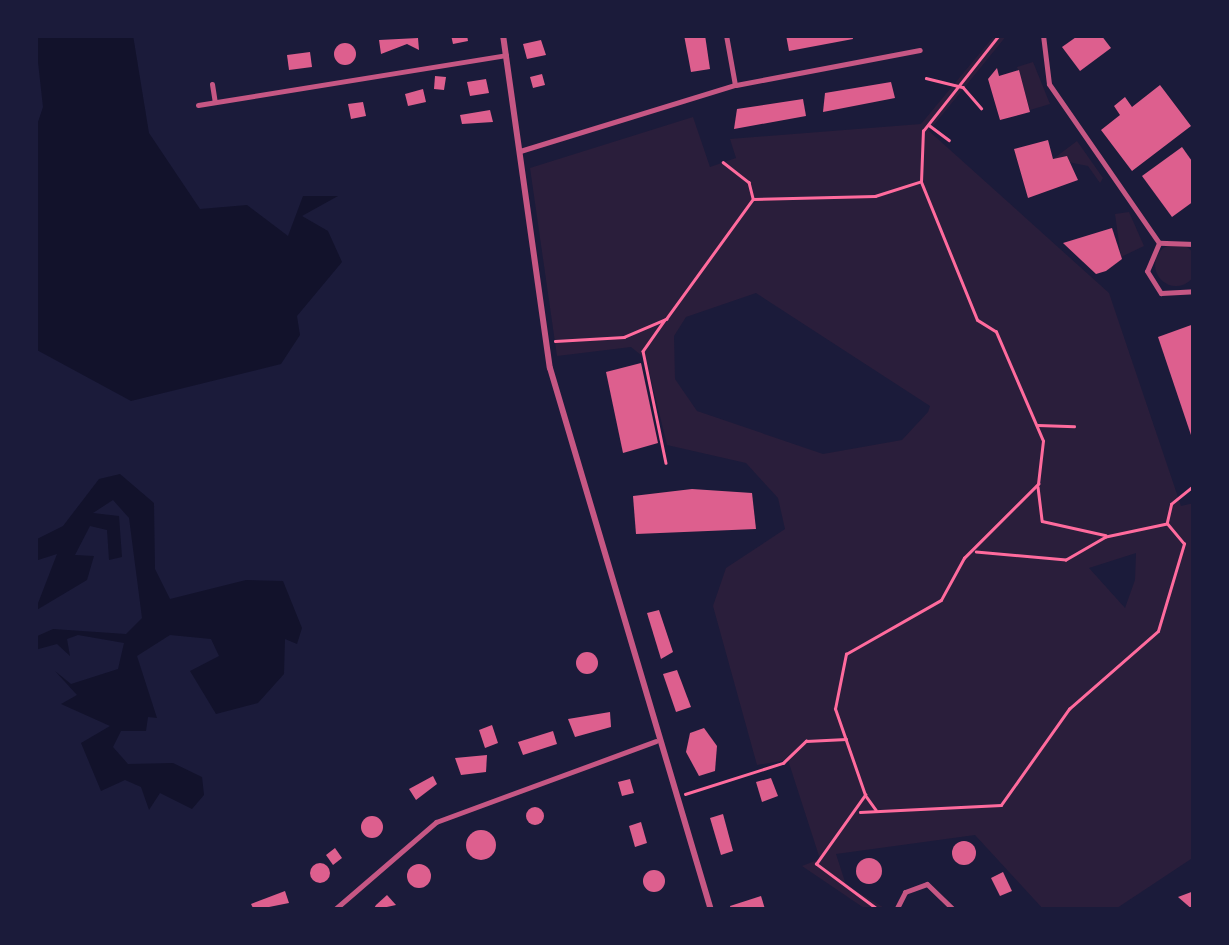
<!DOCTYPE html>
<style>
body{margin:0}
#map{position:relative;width:1229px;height:945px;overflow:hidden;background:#1b1b3a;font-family:Quicksand,sans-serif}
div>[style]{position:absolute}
.green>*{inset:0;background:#2a1e3b}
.round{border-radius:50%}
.water>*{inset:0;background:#12122b}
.building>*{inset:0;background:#dd5f8e}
.path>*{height:2.5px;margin:-1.25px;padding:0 1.25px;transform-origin:1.25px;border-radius:1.25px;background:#ff6b9d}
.minor>*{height:5px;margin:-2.5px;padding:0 2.5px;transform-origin:2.5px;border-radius:2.5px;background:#c65784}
.tertiary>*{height:6px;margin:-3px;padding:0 3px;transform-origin:3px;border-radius:3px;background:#c65784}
span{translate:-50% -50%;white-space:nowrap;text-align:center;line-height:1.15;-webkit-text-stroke:8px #1b1b3a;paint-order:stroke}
.frame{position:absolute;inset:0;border:38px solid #1b1b3a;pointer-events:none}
</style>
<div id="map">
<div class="green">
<i style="clip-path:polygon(evenodd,995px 35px,1007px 35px,929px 131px,1109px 293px,1181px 506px,1194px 503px,1194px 857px,1114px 910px,1044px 910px,975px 835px,836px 854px,846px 885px,886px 909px,867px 910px,802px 866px,820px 859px,788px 760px,757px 765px,713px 606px,726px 568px,785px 529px,778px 498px,746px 463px,667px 445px,646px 359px,631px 347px,557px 356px,530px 168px,693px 117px,710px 167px,736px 158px,730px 139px,921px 124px,995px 35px,756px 293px,930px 406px,928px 412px,902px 440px,823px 454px,697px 411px,675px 379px,674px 336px,686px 317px,756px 293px,995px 35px,1136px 553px,1135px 580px,1125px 608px,1089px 568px,1136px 553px)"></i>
<i style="clip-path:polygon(1033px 62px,1050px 104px,1030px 110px,1017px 67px)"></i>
<i style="clip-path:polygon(1077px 141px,1103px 178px,1100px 183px,1088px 166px,1053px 159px)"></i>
<i style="clip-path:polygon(1129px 212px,1144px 246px,1121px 257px,1115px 214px)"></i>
<i class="round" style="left:1155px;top:244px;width:42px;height:42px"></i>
</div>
<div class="water">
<i style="clip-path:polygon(35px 35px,133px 35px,149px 133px,200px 209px,247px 205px,288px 236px,303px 196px,338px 196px,302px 216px,328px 231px,342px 262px,297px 316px,300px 335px,281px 364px,131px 401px,35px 349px,35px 131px,43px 107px)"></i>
<i style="clip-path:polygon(120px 474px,154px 503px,155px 569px,170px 599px,246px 580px,283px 581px,302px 628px,297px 644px,285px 639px,284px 674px,258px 703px,216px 714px,190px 671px,219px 656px,211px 639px,170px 635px,137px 656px,157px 718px,148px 717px,146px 731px,121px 731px,113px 747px,128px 764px,173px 763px,202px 777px,204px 795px,192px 809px,160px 793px,149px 810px,141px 787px,125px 780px,101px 791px,81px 743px,110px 726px,61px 704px,77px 695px,55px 671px,71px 684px,118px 669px,124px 643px,78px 635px,67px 639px,70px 656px,57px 644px,35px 650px,35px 637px,53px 629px,126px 634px,142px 618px,129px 518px,113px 500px,93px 513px,119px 516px,122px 557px,109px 560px,107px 530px,90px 526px,75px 555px,94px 556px,87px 580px,35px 611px,57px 554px,35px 561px,35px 540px,63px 526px,99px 479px)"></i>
</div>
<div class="building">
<i style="clip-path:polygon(451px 35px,467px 35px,468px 41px,453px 44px)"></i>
<i style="clip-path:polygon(684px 35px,705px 35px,710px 69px,691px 72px)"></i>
<i style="clip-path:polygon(786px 35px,852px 35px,853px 39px,789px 51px)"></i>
<i style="clip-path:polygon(1079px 35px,1101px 35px,1111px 48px,1080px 71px,1062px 47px)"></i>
<i style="clip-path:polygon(418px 38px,419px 50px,407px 44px,381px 54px,379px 40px)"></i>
<i style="clip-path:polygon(541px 40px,546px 55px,527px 59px,523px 44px)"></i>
<i class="round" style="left:334px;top:43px;width:22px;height:22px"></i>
<i style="clip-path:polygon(310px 52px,312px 67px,289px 70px,287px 55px)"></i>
<i style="clip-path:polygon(997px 68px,999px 76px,1019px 70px,1030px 112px,1000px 120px,988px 79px)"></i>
<i style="clip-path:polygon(542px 74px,545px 85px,533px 88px,530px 77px)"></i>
<i style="clip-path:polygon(435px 76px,446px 77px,444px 90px,434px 89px)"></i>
<i style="clip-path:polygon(486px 79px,489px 93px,470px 96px,467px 82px)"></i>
<i style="clip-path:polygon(891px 82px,895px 98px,823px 112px,825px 93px)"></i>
<i style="clip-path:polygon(1160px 85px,1191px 126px,1132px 171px,1101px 130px,1120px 115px,1114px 106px,1125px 97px,1132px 107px)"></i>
<i style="clip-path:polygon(423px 89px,426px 102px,408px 106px,405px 94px)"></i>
<i style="clip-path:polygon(803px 99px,806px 116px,734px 129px,737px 109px)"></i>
<i style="clip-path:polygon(363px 102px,366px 116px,351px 119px,348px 104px)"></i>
<i style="clip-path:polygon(490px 110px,493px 122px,462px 124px,460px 115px)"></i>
<i style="clip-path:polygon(1048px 140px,1053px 159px,1067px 156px,1078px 180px,1028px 198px,1014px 149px)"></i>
<i style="clip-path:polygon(1182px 147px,1194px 164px,1194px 201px,1172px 217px,1142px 176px)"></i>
<i style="clip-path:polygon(1112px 228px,1122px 259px,1106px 271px,1096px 274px,1063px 243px)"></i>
<i style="clip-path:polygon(1194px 324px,1194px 441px,1193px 441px,1158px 337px)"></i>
<i style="clip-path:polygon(641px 363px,658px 443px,623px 453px,606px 372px)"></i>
<i style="clip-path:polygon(692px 489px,752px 493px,756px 529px,636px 534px,633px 496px)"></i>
<i style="clip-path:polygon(659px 610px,673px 652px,661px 659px,647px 613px)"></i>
<i class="round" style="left:576px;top:652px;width:22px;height:22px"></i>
<i style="clip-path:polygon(677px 670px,691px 707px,676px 712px,663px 674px)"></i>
<i style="clip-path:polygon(610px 712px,611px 727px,575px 737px,568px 719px)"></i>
<i style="clip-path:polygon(492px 725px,498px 743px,485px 748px,479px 730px)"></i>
<i style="clip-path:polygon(704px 728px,717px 746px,715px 771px,699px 776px,686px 752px,690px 733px)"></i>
<i style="clip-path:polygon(553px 731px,557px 744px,523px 755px,518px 742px)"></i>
<i style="clip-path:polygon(487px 755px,486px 772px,461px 775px,455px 758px)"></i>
<i style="clip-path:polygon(433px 776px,437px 784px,416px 800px,409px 789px)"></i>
<i style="clip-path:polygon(771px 778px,778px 796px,762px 802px,756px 782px)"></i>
<i style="clip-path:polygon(630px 779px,634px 793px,622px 796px,618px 782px)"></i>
<i class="round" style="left:526px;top:807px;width:18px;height:18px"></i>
<i style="clip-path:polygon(723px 814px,733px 851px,721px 855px,710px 818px)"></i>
<i class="round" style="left:361px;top:816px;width:22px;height:22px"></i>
<i style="clip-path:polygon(641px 822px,647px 843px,635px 847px,629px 826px)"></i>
<i class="round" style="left:466px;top:830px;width:30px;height:30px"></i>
<i class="round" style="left:952px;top:841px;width:24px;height:24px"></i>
<i style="clip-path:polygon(335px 848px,342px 858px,333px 865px,326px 855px)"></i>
<i class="round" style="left:856px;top:858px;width:26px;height:26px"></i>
<i class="round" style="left:310px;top:863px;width:20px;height:20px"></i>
<i class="round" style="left:407px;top:864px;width:24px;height:24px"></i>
<i class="round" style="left:643px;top:870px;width:22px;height:22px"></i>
<i style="clip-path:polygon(1003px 872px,1012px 891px,1000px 896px,991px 878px)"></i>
<i style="clip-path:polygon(285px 891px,289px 903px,254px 910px,251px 904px)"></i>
<i style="clip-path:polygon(1194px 891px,1194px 910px,1193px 910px,1178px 897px)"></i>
<i style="clip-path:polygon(387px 895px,396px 905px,373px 910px,376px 905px)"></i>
<i style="clip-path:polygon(761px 896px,765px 909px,731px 910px,730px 906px)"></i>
</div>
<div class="path">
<i style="left:926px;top:78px;width:38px;rotate:14deg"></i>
<i style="left:963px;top:87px;width:28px;rotate:49deg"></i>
<i style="left:929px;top:125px;width:25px;rotate:37deg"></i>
<i style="left:723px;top:162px;width:33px;rotate:38deg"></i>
<i style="left:749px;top:182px;width:16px;rotate:76deg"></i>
<i style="left:665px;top:320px;width:38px;rotate:125deg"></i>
<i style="left:643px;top:351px;width:114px;rotate:78.4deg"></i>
<i style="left:555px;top:341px;width:69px;rotate:-3.3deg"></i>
<i style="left:624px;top:337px;width:46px;rotate:-23.2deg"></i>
<i style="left:666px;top:319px;width:148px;rotate:-54.1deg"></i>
<i style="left:753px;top:199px;width:122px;rotate:-1.4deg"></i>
<i style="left:875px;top:196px;width:46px;rotate:-17.7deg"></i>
<i style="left:1038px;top:425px;width:36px;rotate:2deg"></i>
<i style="left:1038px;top:487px;width:34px;rotate:83deg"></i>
<i style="left:1042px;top:521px;width:65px;rotate:12.5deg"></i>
<i style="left:1167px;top:522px;width:18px;rotate:-77deg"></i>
<i style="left:1171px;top:504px;width:27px;rotate:-39deg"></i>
<i style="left:685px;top:794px;width:103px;rotate:-17.6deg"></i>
<i style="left:783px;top:763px;width:32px;rotate:-44deg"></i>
<i style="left:806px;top:741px;width:40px;rotate:-2.9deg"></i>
<i style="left:866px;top:796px;width:17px;rotate:54deg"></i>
<i style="left:860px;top:812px;width:141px;rotate:-2.8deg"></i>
<i style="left:1001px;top:805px;width:118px;rotate:-54.7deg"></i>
<i style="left:1069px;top:709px;width:118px;rotate:-41.2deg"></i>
<i style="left:1158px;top:631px;width:91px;rotate:-73.4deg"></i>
<i style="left:1184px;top:544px;width:26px;rotate:-130deg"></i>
<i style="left:1167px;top:524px;width:62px;rotate:168deg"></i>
<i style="left:1106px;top:537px;width:46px;rotate:150.1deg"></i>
<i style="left:1066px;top:560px;width:90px;rotate:-174.9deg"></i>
<i style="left:878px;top:910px;width:77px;rotate:-143.4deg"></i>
<i style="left:816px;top:864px;width:85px;rotate:-54.6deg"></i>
<i style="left:865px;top:795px;width:91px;rotate:-109.2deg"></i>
<i style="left:835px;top:709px;width:56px;rotate:-78.7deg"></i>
<i style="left:846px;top:654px;width:109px;rotate:-29.6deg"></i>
<i style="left:941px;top:600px;width:48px;rotate:-61.3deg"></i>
<i style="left:964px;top:558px;width:105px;rotate:-45deg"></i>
<i style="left:1038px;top:484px;width:43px;rotate:-83.4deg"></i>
<i style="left:1043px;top:441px;width:119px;rotate:-113.3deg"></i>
<i style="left:996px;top:332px;width:22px;rotate:-148deg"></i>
<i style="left:977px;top:320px;width:149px;rotate:-112.1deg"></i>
<i style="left:921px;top:182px;width:51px;rotate:-87.8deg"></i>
<i style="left:923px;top:131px;width:122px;rotate:-51.6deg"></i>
</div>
<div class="minor">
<i style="left:1043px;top:35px;width:49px;rotate:83deg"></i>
<i style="left:1049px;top:84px;width:193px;rotate:55.3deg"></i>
<i style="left:212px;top:84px;width:18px;rotate:81deg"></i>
<i style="left:736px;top:85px;width:187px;rotate:-10.8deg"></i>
<i style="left:198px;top:105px;width:312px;rotate:-9.2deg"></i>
<i style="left:520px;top:151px;width:225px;rotate:-17.1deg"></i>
<i style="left:735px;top:85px;width:51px;rotate:-100.2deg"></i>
<i style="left:1194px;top:244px;width:35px;rotate:-178deg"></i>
<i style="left:1159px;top:243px;width:30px;rotate:113deg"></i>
<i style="left:1147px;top:271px;width:26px;rotate:58deg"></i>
<i style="left:1161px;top:293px;width:33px;rotate:-3deg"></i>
<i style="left:334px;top:910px;width:135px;rotate:-40.8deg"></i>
<i style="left:436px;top:822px;width:234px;rotate:-20.2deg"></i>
<i style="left:896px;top:910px;width:20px;rotate:-63deg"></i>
<i style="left:905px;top:892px;width:23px;rotate:-20deg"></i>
<i style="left:927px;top:884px;width:37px;rotate:44deg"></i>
</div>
<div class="tertiary">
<i style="left:503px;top:35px;width:336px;rotate:82deg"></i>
<i style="left:550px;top:368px;width:565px;rotate:73.46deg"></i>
</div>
<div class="frame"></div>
</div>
